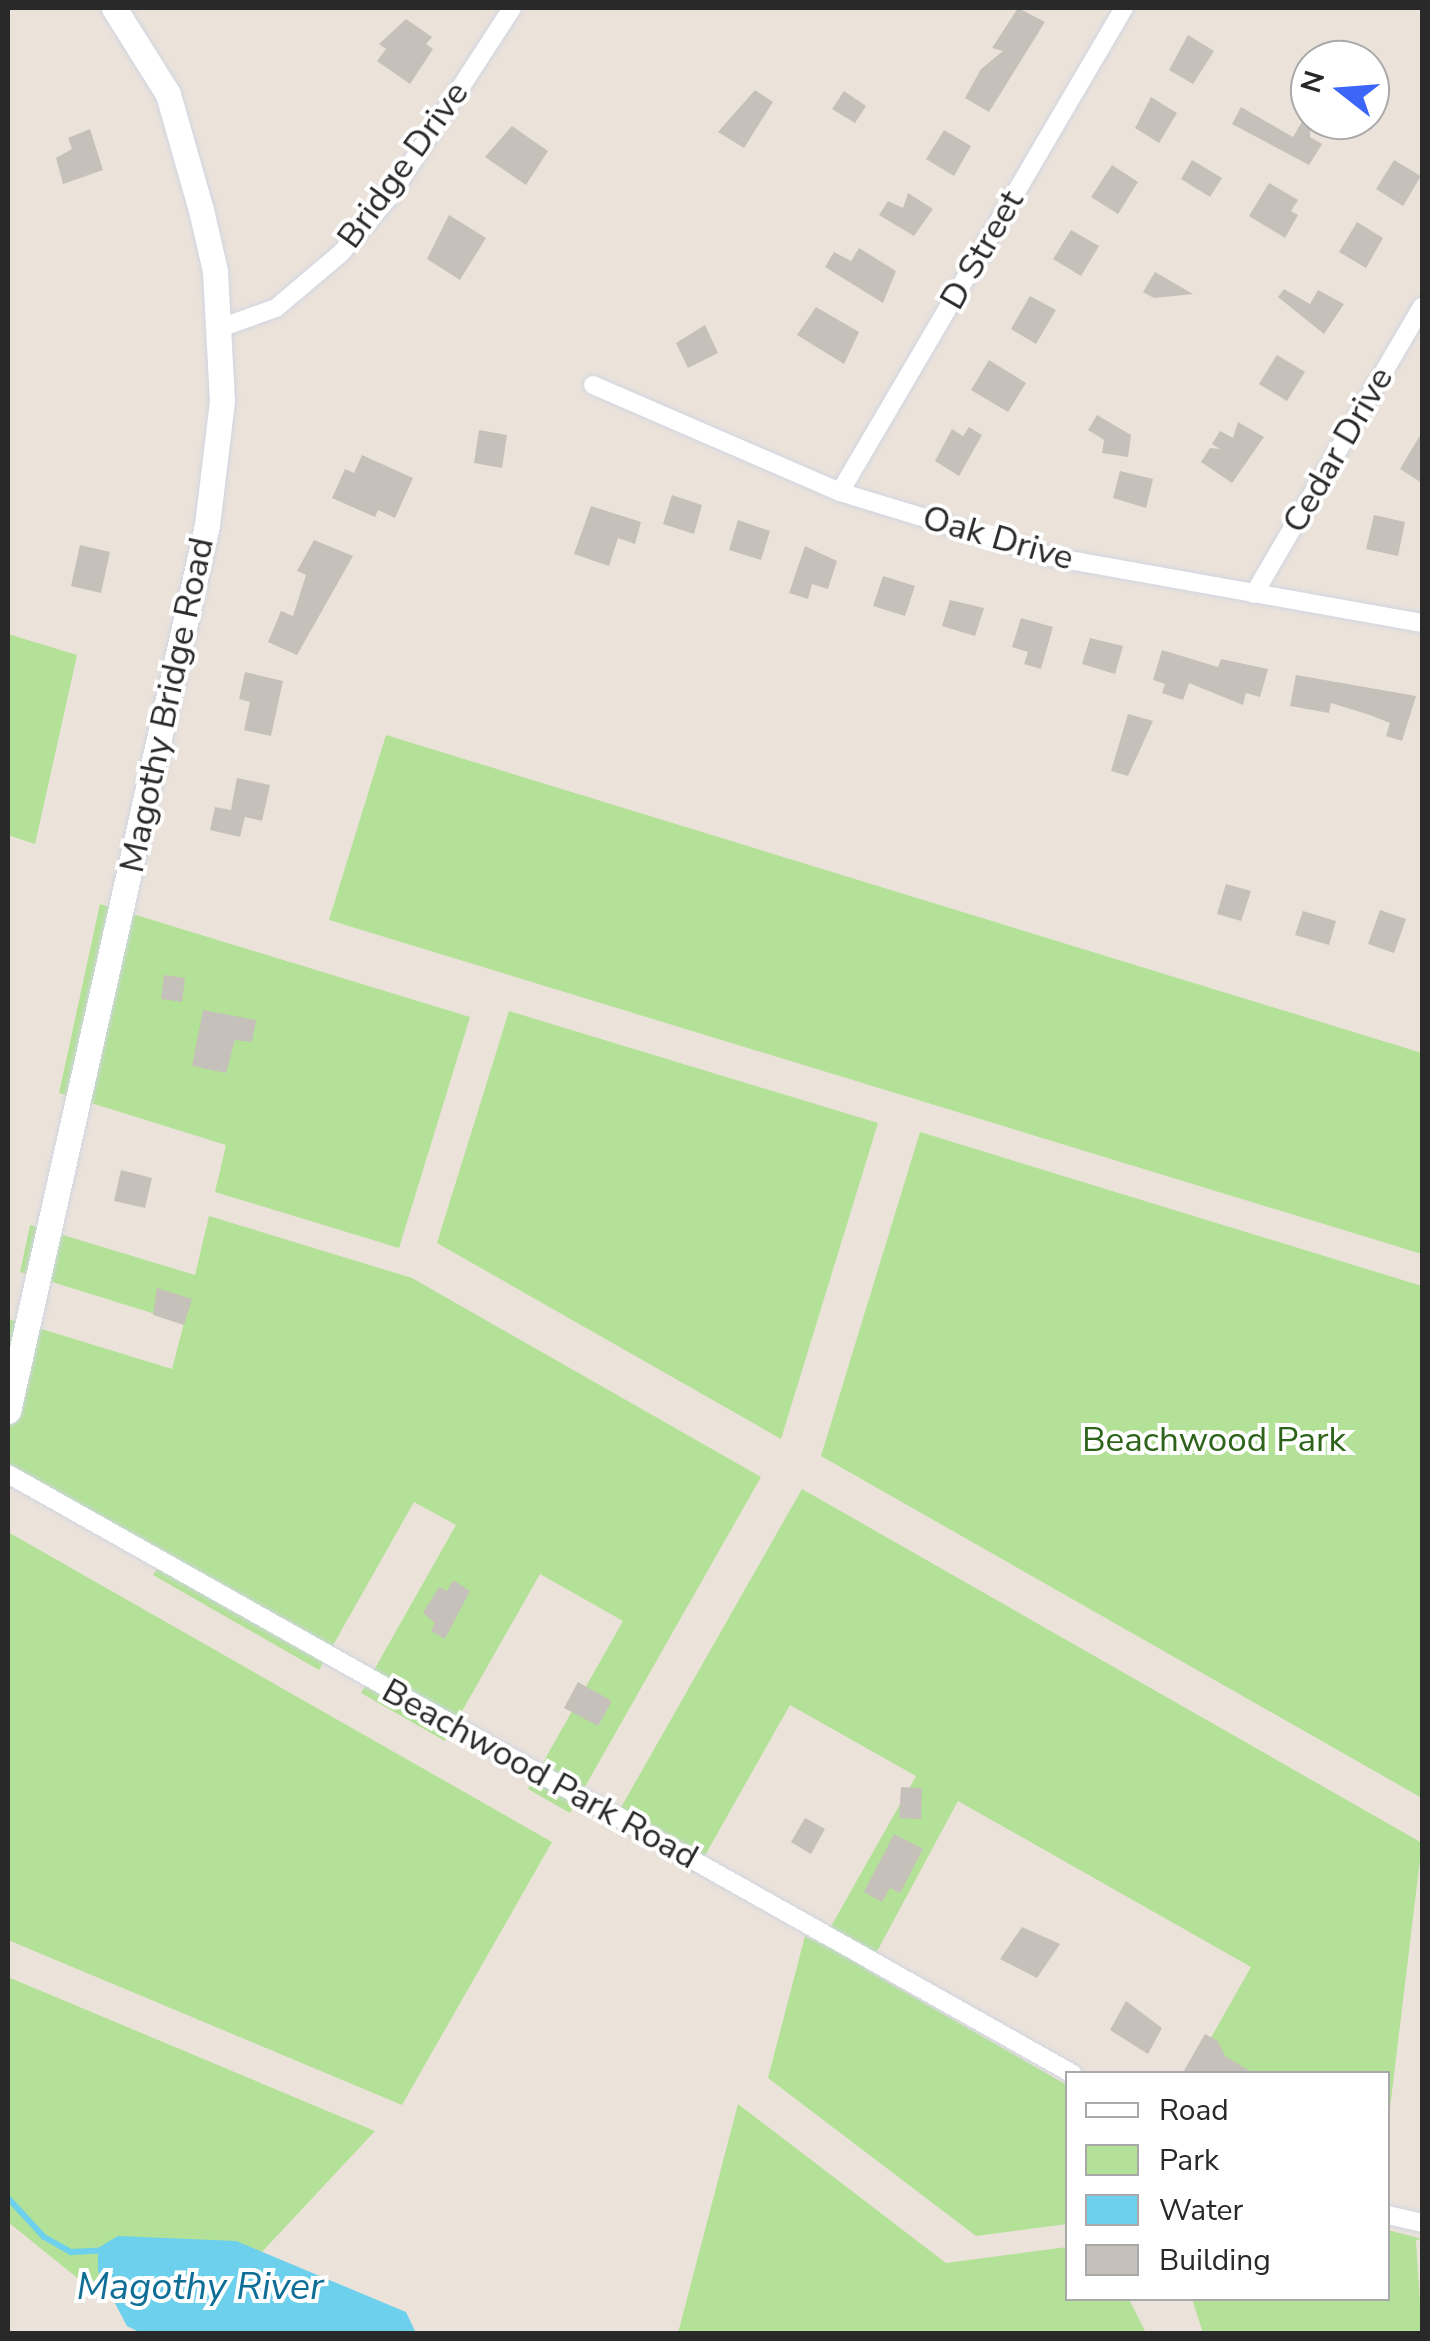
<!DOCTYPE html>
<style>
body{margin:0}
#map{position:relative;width:1430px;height:2341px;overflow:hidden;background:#ebe3da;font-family:"Nunito Sans",sans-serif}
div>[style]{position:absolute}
.green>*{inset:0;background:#b3e197}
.water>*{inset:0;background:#6dd0ed}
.stream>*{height:6px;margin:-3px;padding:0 3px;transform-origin:3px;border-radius:3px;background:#6dd0ed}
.building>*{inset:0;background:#c6c0ba}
.roads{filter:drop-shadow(0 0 2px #d0d4e2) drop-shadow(0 0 2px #d0d4e2)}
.minor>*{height:18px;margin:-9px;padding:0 9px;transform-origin:9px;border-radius:9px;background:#fff}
.secondary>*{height:25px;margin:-12.5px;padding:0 12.5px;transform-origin:12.5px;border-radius:12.5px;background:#fff}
span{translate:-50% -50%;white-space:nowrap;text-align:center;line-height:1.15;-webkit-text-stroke:8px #fff;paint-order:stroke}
.street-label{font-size:35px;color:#292929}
.park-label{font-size:35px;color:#2d641a}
.water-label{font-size:38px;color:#0f6e96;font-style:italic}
.frame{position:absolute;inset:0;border:10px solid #292929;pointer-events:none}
.legend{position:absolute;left:1065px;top:2071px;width:325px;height:230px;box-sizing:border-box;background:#fff;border:2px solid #a9a9a9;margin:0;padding:12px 18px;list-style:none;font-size:30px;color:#292929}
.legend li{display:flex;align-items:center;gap:20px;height:50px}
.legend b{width:50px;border:2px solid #a9a9a9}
.north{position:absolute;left:1290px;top:40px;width:100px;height:100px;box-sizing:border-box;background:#fff;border:2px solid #a9a9a9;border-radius:50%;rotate:287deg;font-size:28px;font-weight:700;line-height:40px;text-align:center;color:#292929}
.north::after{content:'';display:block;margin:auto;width:35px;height:45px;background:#3b66f7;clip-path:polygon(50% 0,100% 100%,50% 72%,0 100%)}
</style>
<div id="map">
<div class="green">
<i style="clip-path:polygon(8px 634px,77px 655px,35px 844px,8px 835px)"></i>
<i style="clip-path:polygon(386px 735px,1422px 1053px,1422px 1254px,329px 920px)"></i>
<i style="clip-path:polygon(100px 904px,470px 1017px,399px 1248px,215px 1192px,226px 1145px,59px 1093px)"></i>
<i style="clip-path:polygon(509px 1011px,878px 1123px,781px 1439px,437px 1243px)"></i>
<i style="clip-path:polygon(920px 1132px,1422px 1286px,1422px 1798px,821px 1456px)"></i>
<i style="clip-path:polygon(209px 1216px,412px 1278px,761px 1477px,570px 1813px,528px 1789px,623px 1621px,540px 1574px,445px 1741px,361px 1693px,456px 1525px,414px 1502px,319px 1670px,153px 1575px,159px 1565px,8px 1480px,9px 1319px,172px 1369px,184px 1323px,20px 1272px,30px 1225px,195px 1275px)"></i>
<i style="clip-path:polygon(802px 1489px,1422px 1843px,1388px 2125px,1388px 2074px,1191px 2073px,1251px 1967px,958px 1801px,867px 1970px,1067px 2085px,1067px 2224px,976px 2236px,768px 2078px,805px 1936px,821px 1944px,916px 1776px,790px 1705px,695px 1873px,611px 1825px)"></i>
<i style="clip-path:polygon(8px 1532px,552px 1842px,402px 2105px,8px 1940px)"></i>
<i style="clip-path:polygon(8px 1977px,375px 2131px,233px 2283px,170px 2243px,86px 2285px,8px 2222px)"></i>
<i style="clip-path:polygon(738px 2104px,946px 2263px,1067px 2247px,1068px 2298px,1129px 2299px,1146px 2333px,678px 2333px)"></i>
<i style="clip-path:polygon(1388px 2230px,1422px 2239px,1416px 2240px,1422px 2333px,1203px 2333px,1192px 2299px,1388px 2298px)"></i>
</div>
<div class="water">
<i style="clip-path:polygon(118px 2236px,236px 2241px,406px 2312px,416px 2333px,141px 2333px,127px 2326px,98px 2271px,98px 2248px)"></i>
</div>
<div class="stream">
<i style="left:8px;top:2198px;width:53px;rotate:47.3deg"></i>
<i style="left:44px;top:2237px;width:31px;rotate:29deg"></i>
<i style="left:71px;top:2252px;width:34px;rotate:-3deg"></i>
</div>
<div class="building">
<i style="clip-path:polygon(1018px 8px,1045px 22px,989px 112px,965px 98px,981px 69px,1003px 51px,992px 48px)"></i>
<i style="clip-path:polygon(406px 19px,432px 37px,426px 44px,433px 49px,410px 84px,377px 61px,386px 49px,379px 44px)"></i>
<i style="clip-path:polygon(1188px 35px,1214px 51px,1193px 84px,1169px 70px)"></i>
<i style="clip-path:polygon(755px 90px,773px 102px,744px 148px,718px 132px)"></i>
<i style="clip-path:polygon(844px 91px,866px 106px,855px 123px,832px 109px)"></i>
<i style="clip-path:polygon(1151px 97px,1177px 113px,1159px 143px,1135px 128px)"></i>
<i style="clip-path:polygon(1241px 107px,1293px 137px,1310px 108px,1310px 137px,1322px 144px,1309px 165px,1232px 124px)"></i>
<i style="clip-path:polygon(512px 126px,548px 151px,526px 185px,485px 157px)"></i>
<i style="clip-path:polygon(90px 129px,103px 170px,63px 184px,56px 158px,72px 149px,68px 138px)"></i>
<i style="clip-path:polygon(944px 130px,971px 146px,954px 176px,926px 159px)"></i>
<i style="clip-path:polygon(1192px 160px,1222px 178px,1210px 197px,1181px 179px)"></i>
<i style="clip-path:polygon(1394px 160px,1421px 176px,1403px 206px,1376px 189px)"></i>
<i style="clip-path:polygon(1112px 165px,1138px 182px,1118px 214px,1091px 197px)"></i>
<i style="clip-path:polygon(1269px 183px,1298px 200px,1291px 211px,1298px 215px,1285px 238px,1249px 216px)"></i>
<i style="clip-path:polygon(908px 193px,933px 209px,914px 236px,879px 215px,888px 201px,903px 208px)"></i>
<i style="clip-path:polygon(449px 215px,486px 238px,460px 280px,427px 259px)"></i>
<i style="clip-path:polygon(1357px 222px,1383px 238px,1366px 268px,1339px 252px)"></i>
<i style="clip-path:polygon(1071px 230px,1099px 246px,1081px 276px,1053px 259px)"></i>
<i style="clip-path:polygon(859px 248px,896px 271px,883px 303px,825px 267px,834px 252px,851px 261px)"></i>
<i style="clip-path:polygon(1155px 272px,1193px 294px,1154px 298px,1143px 292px)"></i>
<i style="clip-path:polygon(1284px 289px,1310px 304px,1318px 290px,1344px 304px,1324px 334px,1278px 297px)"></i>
<i style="clip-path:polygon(1030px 296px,1056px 310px,1036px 344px,1011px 329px)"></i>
<i style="clip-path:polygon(816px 307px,859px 332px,844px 364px,797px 335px)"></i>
<i style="clip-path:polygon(705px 325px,718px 353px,688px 368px,676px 343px)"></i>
<i style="clip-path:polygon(1277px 355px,1305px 372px,1287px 401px,1259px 384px)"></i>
<i style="clip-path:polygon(989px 360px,1026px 383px,1008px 412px,971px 390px)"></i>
<i style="clip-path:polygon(1097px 415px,1131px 435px,1128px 457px,1102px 453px,1104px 440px,1088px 430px)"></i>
<i style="clip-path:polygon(1238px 422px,1264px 437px,1232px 483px,1201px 462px,1210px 448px,1220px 449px,1212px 444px,1220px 431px,1233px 438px)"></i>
<i style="clip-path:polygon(969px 427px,982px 435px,959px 476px,935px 461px,952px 429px,963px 436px)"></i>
<i style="clip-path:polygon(479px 430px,507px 435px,502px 468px,474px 463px)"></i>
<i style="clip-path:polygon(1422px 432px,1422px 483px,1400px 469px)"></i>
<i style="clip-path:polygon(362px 455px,413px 478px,395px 518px,378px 510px,375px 517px,332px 498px,345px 469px,354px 473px)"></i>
<i style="clip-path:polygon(1120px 471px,1153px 479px,1146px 508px,1113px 498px)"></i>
<i style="clip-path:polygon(672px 495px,702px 505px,694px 534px,663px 524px)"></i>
<i style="clip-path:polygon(591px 506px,641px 522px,635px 544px,618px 538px,609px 566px,574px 554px)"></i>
<i style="clip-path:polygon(1374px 515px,1405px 522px,1398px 556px,1366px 549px)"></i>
<i style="clip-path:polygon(738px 520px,770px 531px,761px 560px,729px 550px)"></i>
<i style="clip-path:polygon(314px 540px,353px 556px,297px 655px,268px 642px,281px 611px,293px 616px,306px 575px,297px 571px)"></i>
<i style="clip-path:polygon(80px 545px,110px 552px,101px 593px,71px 586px)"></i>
<i style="clip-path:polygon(805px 546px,837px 561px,828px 589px,812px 584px,808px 599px,789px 593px)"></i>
<i style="clip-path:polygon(883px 576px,915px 586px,905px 616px,873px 606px)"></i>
<i style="clip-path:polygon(950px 600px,984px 608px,975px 636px,942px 626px)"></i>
<i style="clip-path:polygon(1021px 618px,1053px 627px,1041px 669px,1024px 664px,1028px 652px,1012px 647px)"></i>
<i style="clip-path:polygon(1090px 638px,1123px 646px,1115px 674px,1082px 664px)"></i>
<i style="clip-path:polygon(1162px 650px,1218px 667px,1221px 659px,1268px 669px,1260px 697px,1246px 693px,1243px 705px,1189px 683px,1183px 700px,1162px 693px,1165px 684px,1153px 680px)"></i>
<i style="clip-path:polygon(245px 672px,283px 681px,271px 736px,244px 730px,250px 702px,239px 699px)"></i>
<i style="clip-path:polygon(1296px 675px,1416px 696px,1402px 741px,1386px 736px,1390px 723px,1370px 715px,1331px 703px,1329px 713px,1290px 706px)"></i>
<i style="clip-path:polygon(1128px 714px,1153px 721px,1128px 776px,1111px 771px)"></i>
<i style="clip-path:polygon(237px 778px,270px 785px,262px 821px,245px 817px,240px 837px,210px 830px,215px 807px,231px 810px)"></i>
<i style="clip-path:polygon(1226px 884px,1251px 891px,1241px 921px,1217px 914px)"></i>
<i style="clip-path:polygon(1380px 910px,1406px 919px,1394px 953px,1368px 944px)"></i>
<i style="clip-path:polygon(1303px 911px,1336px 921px,1329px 945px,1295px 935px)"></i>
<i style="clip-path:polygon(164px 975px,185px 978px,182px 1002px,161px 999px)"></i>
<i style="clip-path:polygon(203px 1010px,256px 1020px,252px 1042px,235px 1040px,226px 1073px,192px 1066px)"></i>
<i style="clip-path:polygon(121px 1170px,152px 1178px,145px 1208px,114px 1201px)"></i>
<i style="clip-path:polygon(157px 1288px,192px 1299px,184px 1325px,153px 1315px)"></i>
<i style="clip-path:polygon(453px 1580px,470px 1591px,445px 1639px,431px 1631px,435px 1623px,423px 1613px,439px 1587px,447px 1591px)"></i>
<i style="clip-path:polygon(578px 1682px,612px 1701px,598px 1726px,564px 1708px)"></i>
<i style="clip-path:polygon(901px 1787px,922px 1788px,921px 1819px,899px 1818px)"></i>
<i style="clip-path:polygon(805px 1818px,825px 1829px,811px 1854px,791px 1842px)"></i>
<i style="clip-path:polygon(894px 1834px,923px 1849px,900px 1893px,890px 1888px,882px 1902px,864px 1892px)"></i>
<i style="clip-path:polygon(1022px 1927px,1060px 1944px,1037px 1978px,1000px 1959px)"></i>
<i style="clip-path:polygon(1126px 2001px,1162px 2028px,1148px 2054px,1110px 2030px)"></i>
<i style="clip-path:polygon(1205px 2034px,1218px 2041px,1225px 2056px,1255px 2074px,1182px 2074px)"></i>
</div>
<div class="roads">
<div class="minor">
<i style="left:220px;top:328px;width:59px;rotate:-19.7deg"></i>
<i style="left:276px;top:308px;width:85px;rotate:-40.2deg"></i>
<i style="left:341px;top:253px;width:75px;rotate:-49.3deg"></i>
<i style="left:390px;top:196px;width:224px;rotate:-57deg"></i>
<i style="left:593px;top:385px;width:269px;rotate:23.4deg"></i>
<i style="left:840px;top:492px;width:222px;rotate:17deg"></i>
<i style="left:1052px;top:557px;width:376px;rotate:10.1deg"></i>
<i style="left:840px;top:492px;width:561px;rotate:-59.6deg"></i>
<i style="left:1254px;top:594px;width:333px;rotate:-59.7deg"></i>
<i style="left:8px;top:1474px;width:1222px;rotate:29.4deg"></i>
<i style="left:1388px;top:2215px;width:35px;rotate:13deg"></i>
</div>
<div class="secondary">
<i style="left:8px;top:1411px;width:908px;rotate:-77.34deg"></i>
<i style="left:207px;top:525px;width:125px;rotate:-83.1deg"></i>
<i style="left:222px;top:401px;width:130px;rotate:-93.1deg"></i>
<i style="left:215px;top:271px;width:63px;rotate:-102.9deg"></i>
<i style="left:201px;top:210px;width:121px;rotate:-105.9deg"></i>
<i style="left:168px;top:94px;width:102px;rotate:-122.1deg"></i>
</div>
</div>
<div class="street-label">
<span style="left:403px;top:165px;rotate:-54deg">Bridge Drive</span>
<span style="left:982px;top:250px;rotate:-60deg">D Street</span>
<span style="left:1338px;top:450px;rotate:-60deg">Cedar Drive</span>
<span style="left:998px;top:538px;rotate:16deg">Oak Drive</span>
<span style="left:167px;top:705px;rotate:-78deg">Magothy Bridge Road</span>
<span style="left:540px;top:1774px;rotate:29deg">Beachwood Park Road</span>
</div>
<div class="park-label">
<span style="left:1214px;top:1440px">Beachwood Park</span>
</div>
<div class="water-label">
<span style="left:200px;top:2287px">Magothy River</span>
</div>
<div class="frame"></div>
<ul class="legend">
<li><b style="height:12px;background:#fff"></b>Road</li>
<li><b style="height:28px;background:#b3e197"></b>Park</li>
<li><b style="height:28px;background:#6dd0ed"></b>Water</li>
<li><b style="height:28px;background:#c6c0ba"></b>Building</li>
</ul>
<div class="north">N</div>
</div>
